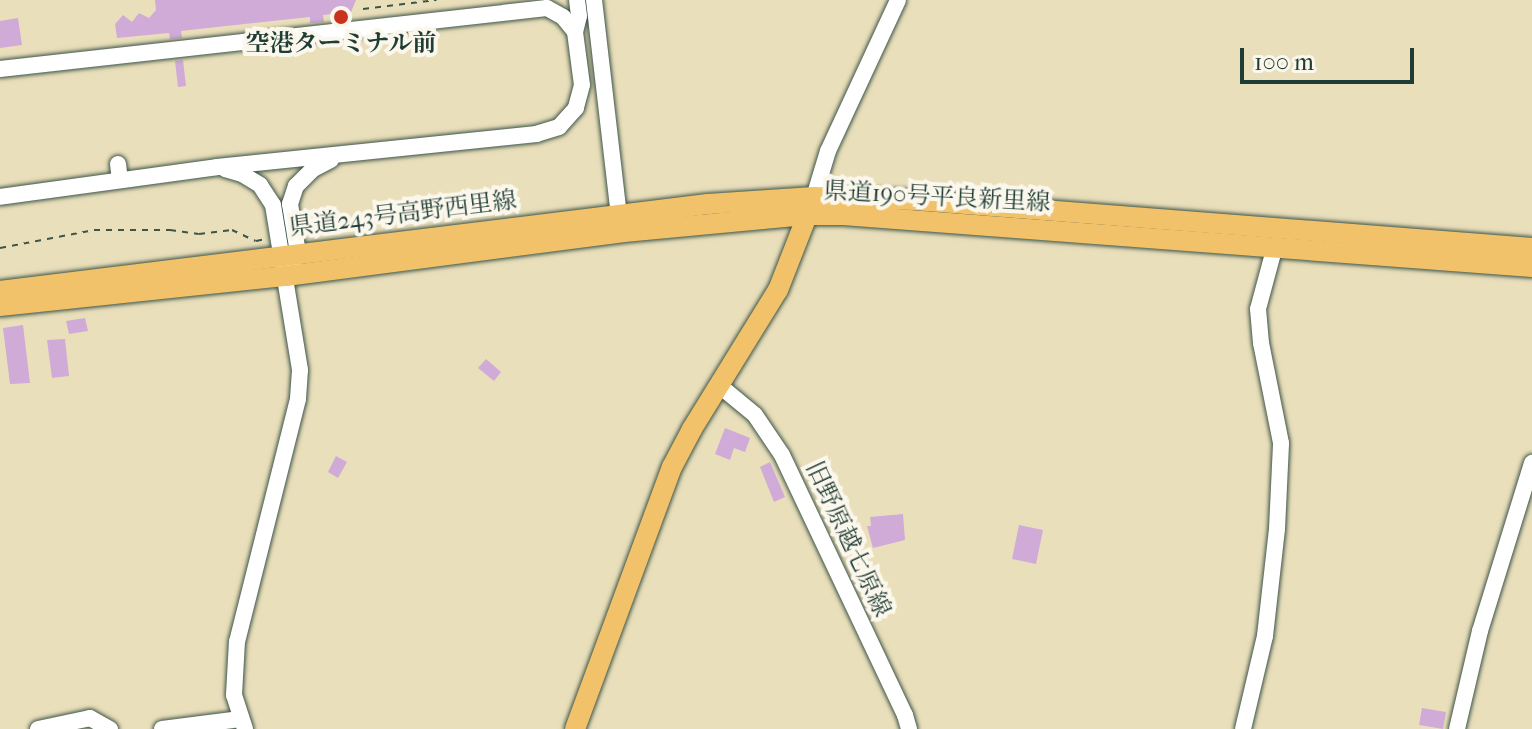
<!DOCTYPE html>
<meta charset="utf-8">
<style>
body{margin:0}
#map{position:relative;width:1532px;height:729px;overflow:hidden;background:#eadfbb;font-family:"IM FELL French Canon","Noto Serif JP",serif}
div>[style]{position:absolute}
.building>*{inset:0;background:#d0abd8}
.path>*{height:2px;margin-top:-1px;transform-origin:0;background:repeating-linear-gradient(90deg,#3d5548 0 6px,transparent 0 12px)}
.roads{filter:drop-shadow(0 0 2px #3d5548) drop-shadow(0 0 2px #3d5548)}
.minor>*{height:16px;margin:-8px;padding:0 8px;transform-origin:8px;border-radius:8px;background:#fff}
.major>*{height:20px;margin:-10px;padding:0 10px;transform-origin:10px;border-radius:10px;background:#f2c26a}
.dots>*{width:22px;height:22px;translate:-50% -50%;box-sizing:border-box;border:4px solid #fbf7ec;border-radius:50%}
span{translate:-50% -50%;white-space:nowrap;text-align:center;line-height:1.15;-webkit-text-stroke:8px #fbf7ec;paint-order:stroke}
.poi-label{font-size:24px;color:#1f3d34;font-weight:700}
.street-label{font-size:24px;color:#1f3d34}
.scale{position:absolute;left:1240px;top:48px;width:174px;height:36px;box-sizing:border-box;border:4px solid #1f3d34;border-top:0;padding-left:10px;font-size:24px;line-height:28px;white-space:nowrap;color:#1f3d34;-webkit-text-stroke:6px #fbf7ec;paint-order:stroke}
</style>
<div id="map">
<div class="building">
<i style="clip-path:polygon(155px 0,356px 0,351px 12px,323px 15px,324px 22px,310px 23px,310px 17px,181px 31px,182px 38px,170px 39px,169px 33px,117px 38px,115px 24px,123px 15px,132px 22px,139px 13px,149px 18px,156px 10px)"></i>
<i style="clip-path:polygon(18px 18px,22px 45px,0 48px,0 21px)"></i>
<i style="clip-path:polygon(183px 60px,186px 86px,178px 87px,175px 61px)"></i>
<i style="clip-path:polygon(85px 318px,88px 331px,69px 334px,66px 321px)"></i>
<i style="clip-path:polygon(23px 325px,30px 383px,10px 384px,3px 328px)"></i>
<i style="clip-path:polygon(65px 339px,69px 376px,52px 378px,47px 340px)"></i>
<i style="clip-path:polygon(486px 359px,501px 372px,494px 381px,478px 368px)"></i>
<i style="clip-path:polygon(725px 428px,750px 438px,745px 452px,734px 448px,730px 460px,715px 454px)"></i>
<i style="clip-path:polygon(336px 456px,347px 462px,338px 478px,328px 472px)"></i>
<i style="clip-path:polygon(770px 462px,785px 497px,774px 502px,760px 467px)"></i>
<i style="clip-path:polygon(903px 514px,905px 540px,873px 548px,867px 526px,871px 526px,870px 517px)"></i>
<i style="clip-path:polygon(1019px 525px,1043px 530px,1036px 564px,1012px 559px)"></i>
<i style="clip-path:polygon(1422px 708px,1446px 712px,1443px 729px,1419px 725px)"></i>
</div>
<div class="path">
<i style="left:363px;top:9px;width:74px;rotate:-7deg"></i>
<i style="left:0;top:248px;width:96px;rotate:-10.8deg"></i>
<i style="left:94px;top:230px;width:76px"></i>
<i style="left:170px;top:230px;width:29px;rotate:8deg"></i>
<i style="left:199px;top:234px;width:33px;rotate:-7deg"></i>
<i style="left:232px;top:230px;width:26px;rotate:25deg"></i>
<i style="left:256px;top:241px;width:10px;rotate:-11deg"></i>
</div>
<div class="roads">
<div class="minor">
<i style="left:594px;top:0;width:216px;rotate:83.4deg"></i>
<i style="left:575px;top:32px;width:16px;rotate:-76deg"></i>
<i style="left:579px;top:16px;width:16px;rotate:-97deg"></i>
<i style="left:0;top:69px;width:550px;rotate:-6.36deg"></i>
<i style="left:547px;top:8px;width:18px;rotate:29deg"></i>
<i style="left:563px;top:17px;width:19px;rotate:51deg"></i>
<i style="left:575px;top:32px;width:53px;rotate:82.5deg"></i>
<i style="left:582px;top:85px;width:24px;rotate:105deg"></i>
<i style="left:576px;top:108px;width:25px;rotate:132deg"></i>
<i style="left:559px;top:127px;width:24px;rotate:163deg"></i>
<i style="left:536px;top:134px;width:320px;rotate:174.1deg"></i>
<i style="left:218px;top:167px;width:220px;rotate:172.2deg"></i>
<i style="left:118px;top:164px;width:16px;rotate:83deg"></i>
<i style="left:225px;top:169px;width:18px;rotate:16deg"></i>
<i style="left:242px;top:174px;width:21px;rotate:31deg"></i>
<i style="left:260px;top:185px;width:24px;rotate:57deg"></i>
<i style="left:273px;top:205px;width:167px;rotate:80.7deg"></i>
<i style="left:300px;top:370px;width:29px;rotate:94deg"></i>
<i style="left:298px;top:399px;width:250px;rotate:104.1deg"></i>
<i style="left:237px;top:641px;width:54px;rotate:93.2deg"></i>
<i style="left:234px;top:695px;width:36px;rotate:72deg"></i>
<i style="left:814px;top:197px;width:48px;rotate:-73.1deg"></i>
<i style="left:828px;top:151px;width:166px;rotate:-65.1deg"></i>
<i style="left:292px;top:264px;width:13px;rotate:-61deg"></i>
<i style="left:298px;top:253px;width:50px;rotate:-99.3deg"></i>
<i style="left:290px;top:204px;width:19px;rotate:-72deg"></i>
<i style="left:296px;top:186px;width:24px;rotate:-45deg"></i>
<i style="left:313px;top:169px;width:20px;rotate:-27deg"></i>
<i style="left:720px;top:386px;width:45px;rotate:39.6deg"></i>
<i style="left:755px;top:415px;width:48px;rotate:56deg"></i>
<i style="left:782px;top:455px;width:288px;rotate:64.7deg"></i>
<i style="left:905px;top:715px;width:15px;rotate:74deg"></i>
<i style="left:38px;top:729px;width:53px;rotate:-11.9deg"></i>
<i style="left:90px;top:718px;width:23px;rotate:29deg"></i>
<i style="left:162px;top:729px;width:79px;rotate:-7.3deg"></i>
<i style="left:1243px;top:729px;width:96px;rotate:-76.7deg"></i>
<i style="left:1265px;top:636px;width:108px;rotate:-83.6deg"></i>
<i style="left:1277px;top:529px;width:86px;rotate:-87.3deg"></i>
<i style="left:1281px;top:443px;width:102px;rotate:-101.3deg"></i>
<i style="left:1261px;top:343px;width:34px;rotate:-95deg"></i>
<i style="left:1258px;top:309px;width:65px;rotate:-74.9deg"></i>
<i style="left:1457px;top:729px;width:101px;rotate:-76.8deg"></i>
<i style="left:1480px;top:631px;width:176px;rotate:-72.8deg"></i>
</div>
<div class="major">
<i style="left:0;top:291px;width:713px;rotate:-7.01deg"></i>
<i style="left:708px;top:204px;width:106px;rotate:-3.8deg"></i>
<i style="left:814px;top:197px;width:100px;rotate:1.7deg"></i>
<i style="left:914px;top:200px;width:620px;rotate:4.44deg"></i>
<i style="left:0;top:306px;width:288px;rotate:-6deg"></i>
<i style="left:286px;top:276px;width:341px;rotate:-7.4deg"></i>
<i style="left:624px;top:232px;width:185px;rotate:-5.3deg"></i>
<i style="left:808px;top:215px;width:35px"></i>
<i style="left:843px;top:215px;width:691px;rotate:4.32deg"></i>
<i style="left:575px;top:729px;width:279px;rotate:-69.7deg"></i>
<i style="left:672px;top:467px;width:43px;rotate:-62.2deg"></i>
<i style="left:692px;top:429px;width:163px;rotate:-58.3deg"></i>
<i style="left:778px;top:290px;width:90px;rotate:-68.6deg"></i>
</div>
</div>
<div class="dots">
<i style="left:341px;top:17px;background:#c8321e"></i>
</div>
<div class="poi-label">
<span style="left:341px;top:44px">空港ターミナル前</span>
</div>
<div class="street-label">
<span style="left:937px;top:197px;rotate:3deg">県道190号平良新里線</span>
<span style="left:403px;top:214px;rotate:-7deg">県道243号高野西里線</span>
<span style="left:848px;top:539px;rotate:65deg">旧野原越七原線</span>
</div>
<div class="scale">100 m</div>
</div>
